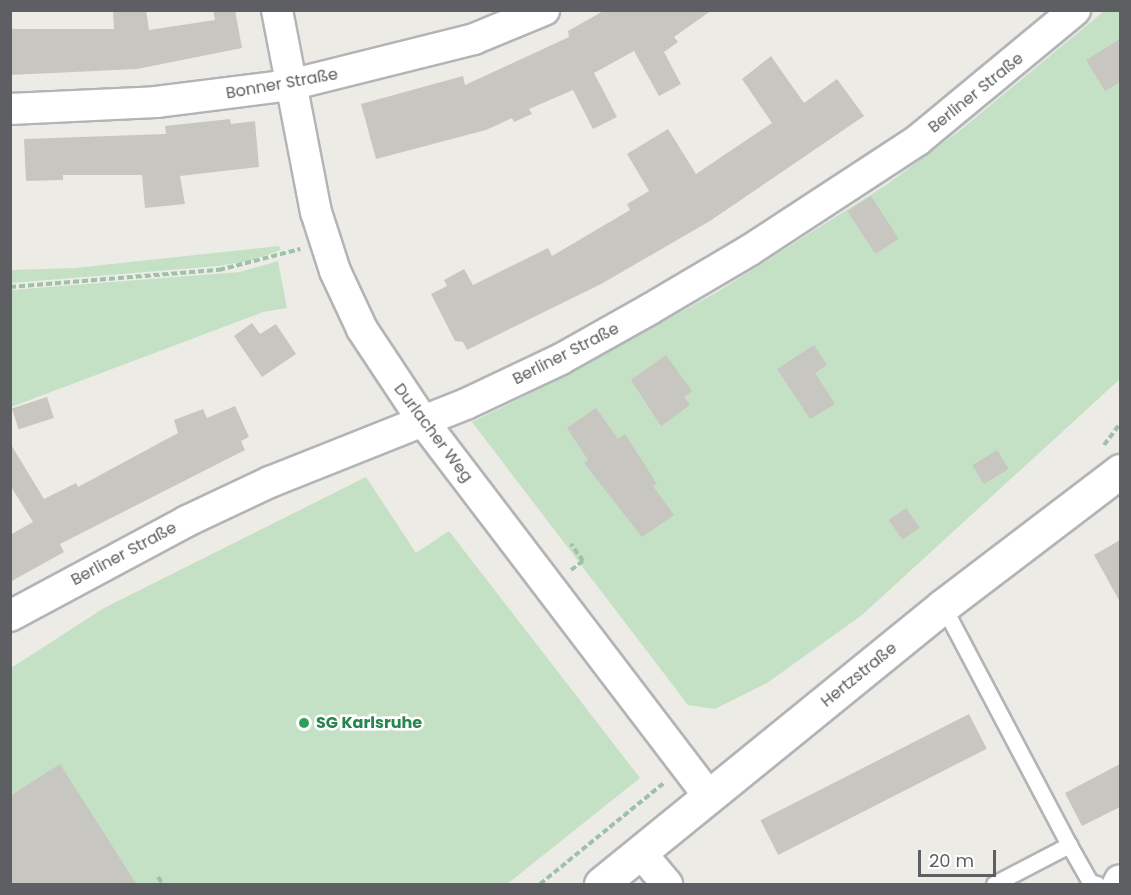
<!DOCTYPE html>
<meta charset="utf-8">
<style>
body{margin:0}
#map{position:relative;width:1131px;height:895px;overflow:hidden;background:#edebe5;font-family:Poppins,sans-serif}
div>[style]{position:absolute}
.green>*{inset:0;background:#c4e1c5}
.building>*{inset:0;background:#c8c6c1;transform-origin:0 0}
.path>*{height:4px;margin-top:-2px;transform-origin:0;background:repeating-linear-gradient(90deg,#9ec1a9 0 6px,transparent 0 9px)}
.roads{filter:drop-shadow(2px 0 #b2b4b8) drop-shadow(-2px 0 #b2b4b8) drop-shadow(0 2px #b2b4b8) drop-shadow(0 -2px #b2b4b8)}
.service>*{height:15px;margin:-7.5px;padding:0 7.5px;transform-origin:7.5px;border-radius:7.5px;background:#fff}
.minor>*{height:30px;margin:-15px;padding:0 15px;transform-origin:15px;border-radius:15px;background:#fff}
.secondary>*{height:33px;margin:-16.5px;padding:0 16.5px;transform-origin:16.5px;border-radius:16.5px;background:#fff}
.dots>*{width:16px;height:16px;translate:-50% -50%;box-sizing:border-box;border:3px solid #fff;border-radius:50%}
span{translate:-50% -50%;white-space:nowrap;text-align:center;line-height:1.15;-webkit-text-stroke:5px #fff;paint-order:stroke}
.street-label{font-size:16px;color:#5d5f63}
.leisure-label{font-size:16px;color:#27864d;font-weight:700}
.left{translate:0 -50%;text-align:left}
.frame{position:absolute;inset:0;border:12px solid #5d5f63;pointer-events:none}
.scale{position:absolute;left:918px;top:850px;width:78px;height:27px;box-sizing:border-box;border:3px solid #5d5f63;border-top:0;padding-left:8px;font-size:18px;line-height:21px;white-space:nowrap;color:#5d5f63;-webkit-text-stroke:4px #fff;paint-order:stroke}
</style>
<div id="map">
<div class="green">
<div style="clip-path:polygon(1104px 11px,1120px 11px,1120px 379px,862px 615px,767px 683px,715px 709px,688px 705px,472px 422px,553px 382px,717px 292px,886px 185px,963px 128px)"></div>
<div style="clip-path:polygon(279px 246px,281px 250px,249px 261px,218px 266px,11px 283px,11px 270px,75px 268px)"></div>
<div style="clip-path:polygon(278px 261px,287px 308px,263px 312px,11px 407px,11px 290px,240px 272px)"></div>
<div style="clip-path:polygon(366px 477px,416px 553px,449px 531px,640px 778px,507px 884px,11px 884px,11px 668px,104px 608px)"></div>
</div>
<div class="building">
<div style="clip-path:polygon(113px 10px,146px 10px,149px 30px,215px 20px,213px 10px,235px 10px,242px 48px,137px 69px,10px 75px,10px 29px,114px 29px)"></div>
<div style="clip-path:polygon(605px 10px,712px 10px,674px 37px,678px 42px,664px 52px,681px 84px,672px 89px,659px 96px,634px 51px,594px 73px,617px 117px,593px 129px,573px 90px,529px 109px,532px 114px,514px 122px,512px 118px,486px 130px,376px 159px,361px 104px,463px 76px,465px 85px,569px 37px,568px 31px)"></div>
<div style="clip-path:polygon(1120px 39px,1120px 82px,1105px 91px,1086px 60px)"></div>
<div style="clip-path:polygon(771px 56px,804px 103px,837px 79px,864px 116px,710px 221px,601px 284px,467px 350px,463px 342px,455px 341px,431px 294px,447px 286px,444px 280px,464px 269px,473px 285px,548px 248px,552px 256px,630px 210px,627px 204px,649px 191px,627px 154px,668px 129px,696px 174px,772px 123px,742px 79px)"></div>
<div style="clip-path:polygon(230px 119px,231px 124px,255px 121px,259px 167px,180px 176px,185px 204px,145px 208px,142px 175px,63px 175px,63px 180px,26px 181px,24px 139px,166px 134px,165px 126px)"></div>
<div style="left:871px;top:196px;width:51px;height:28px;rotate:57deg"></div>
<div style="clip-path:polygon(252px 323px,260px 334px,276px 324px,296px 354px,262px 377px,234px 336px)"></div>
<div style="clip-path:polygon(814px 345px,827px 365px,815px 373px,835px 404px,810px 419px,777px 369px)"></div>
<div style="clip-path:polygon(666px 355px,692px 391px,684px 397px,690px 405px,661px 426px,631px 380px)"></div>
<div style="left:47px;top:397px;width:22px;height:37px;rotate:72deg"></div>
<div style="clip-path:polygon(235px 406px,249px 437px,241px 441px,245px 450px,60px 544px,64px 552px,10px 582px,10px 535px,33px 522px,10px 485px,10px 443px,44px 499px,76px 483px,78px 487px,178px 433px,174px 420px,203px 409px,207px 418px)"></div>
<div style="clip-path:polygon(596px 408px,618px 439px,625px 434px,657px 484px,653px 486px,674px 515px,642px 537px,584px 463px,588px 460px,567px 428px)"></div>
<div style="left:997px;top:450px;width:22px;height:29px;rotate:58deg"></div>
<div style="left:906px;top:508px;width:24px;height:21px;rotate:55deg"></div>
<div style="clip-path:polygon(1120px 540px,1120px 602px,1094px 555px)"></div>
<div style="left:969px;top:714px;width:39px;height:234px;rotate:63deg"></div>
<div style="clip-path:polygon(60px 764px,137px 885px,10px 885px,10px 796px)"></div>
<div style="clip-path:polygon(1120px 764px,1120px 807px,1082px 826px,1065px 793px)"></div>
</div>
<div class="path">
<div style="left:10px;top:287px;width:210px;rotate:-4.7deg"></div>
<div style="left:219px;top:270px;width:84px;rotate:-14.5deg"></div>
<div style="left:1104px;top:445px;width:26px;rotate:-53deg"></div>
<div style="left:571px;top:570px;width:15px;rotate:-37deg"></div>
<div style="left:583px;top:561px;width:21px;rotate:-125deg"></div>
<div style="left:158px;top:877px;width:9px;rotate:54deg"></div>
<div style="left:540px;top:884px;width:160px;rotate:-39.2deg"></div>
</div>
<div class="roads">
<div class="service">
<div style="left:943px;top:606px;width:270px;rotate:62.2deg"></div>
<div style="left:1069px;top:845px;width:43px;rotate:60.4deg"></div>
<div style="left:1090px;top:882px;width:7px;rotate:16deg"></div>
<div style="left:994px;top:884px;width:85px;rotate:-27.5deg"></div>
</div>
<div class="minor">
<div style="left:277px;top:10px;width:206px;rotate:79.1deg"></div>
<div style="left:316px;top:212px;width:62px;rotate:72.1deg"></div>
<div style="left:335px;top:271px;width:64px;rotate:65deg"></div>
<div style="left:362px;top:329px;width:110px;rotate:56.5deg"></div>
<div style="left:423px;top:421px;width:472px;rotate:52.7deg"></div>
<div style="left:10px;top:109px;width:146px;rotate:-2.7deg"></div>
<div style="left:156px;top:102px;width:135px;rotate:-7.2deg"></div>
<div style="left:290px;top:85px;width:190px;rotate:-14deg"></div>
<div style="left:474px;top:39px;width:76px;rotate:-22.5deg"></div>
<div style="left:10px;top:616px;width:201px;rotate:-28.2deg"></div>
<div style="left:187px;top:521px;width:92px;rotate:-25.2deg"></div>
<div style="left:270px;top:482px;width:211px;rotate:-21.7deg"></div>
<div style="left:466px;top:404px;width:105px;rotate:-25.3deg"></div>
<div style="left:561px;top:359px;width:102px;rotate:-29.3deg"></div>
<div style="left:650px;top:309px;width:116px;rotate:-30.5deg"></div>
<div style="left:750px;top:250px;width:201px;rotate:-33.2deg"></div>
<div style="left:918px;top:140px;width:204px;rotate:-39.6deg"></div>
<div style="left:640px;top:852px;width:42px;rotate:49.8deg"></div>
<div style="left:1118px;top:884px;width:4px;rotate:-63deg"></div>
</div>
<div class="secondary">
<div style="left:601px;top:884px;width:441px;rotate:-39.1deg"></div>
<div style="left:943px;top:606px;width:223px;rotate:-37.3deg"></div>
</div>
</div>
<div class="dots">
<div style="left:304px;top:723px;background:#2e9e5b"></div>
</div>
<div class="street-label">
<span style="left:282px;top:84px;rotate:-10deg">Bonner Straße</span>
<span style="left:976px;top:93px;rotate:-39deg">Berliner Straße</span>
<span style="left:566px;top:354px;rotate:-27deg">Berliner Straße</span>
<span style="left:433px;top:433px;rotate:53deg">Durlacher Weg</span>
<span style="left:124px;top:554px;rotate:-28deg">Berliner Straße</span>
<span style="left:859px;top:675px;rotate:-39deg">Hertzstraße</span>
</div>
<div class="leisure-label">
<span class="left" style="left:316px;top:723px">SG Karlsruhe</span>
</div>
<div class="frame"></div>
<div class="scale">20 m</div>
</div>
